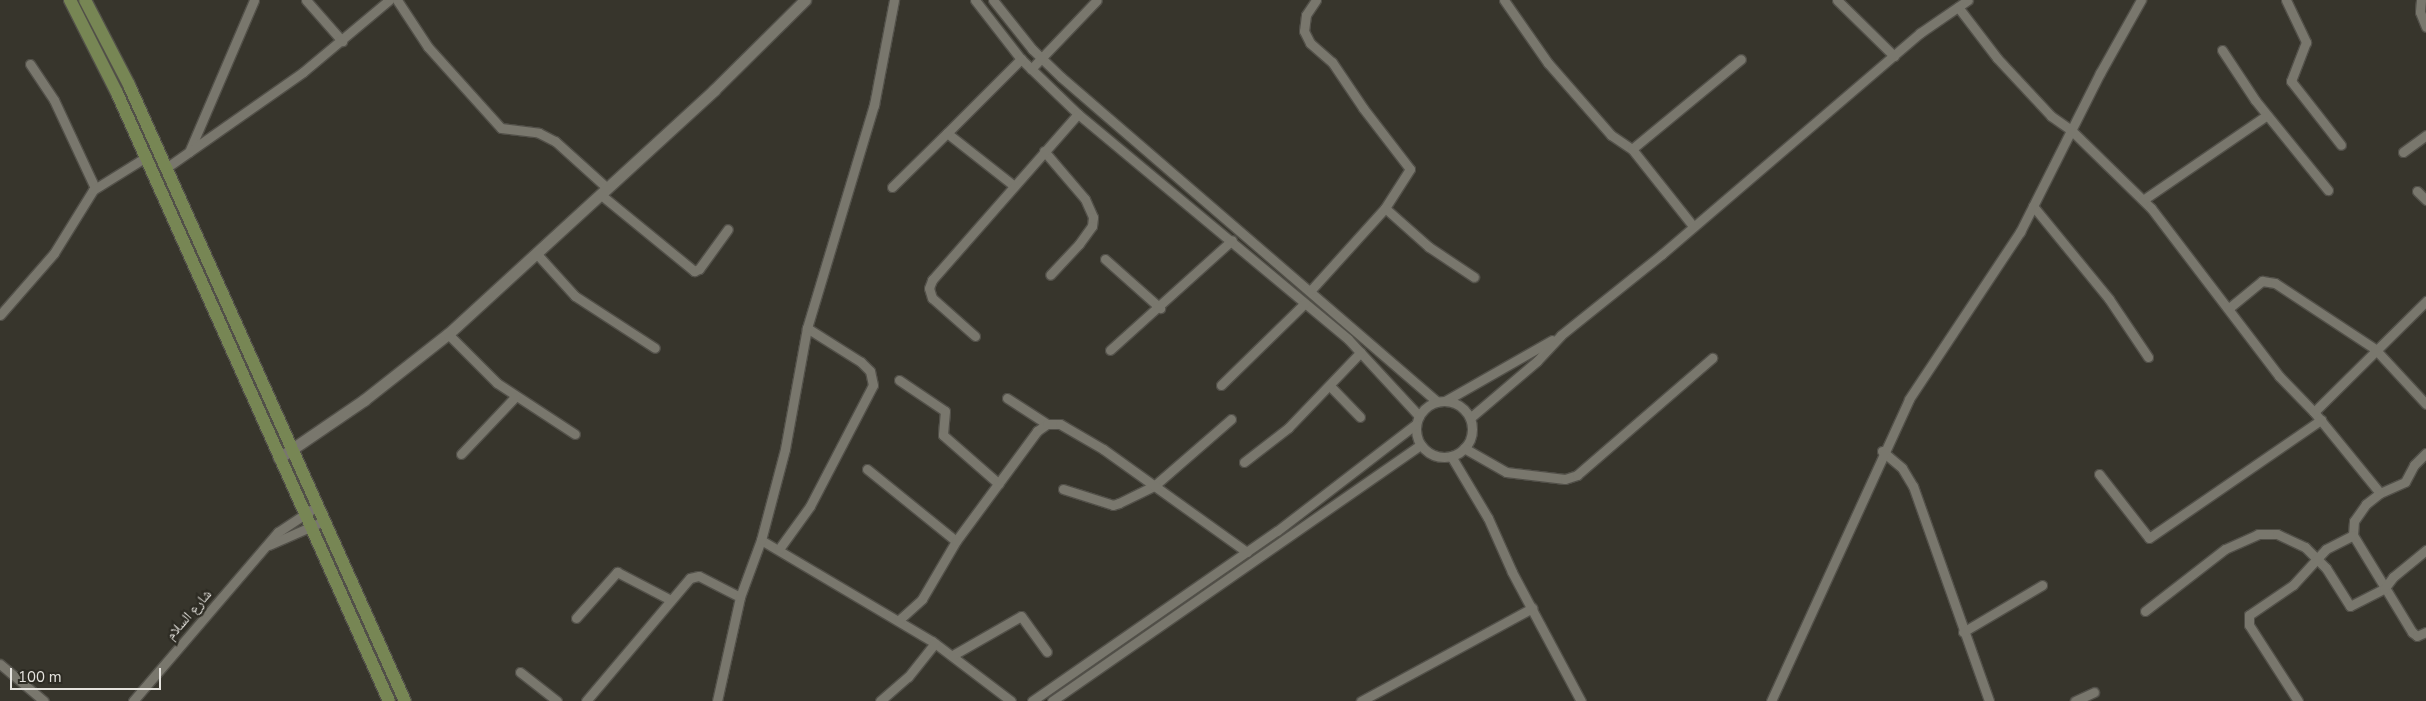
<!DOCTYPE html>
<meta charset="utf-8">
<style>
body{margin:0}
#map{position:relative;width:2426px;height:701px;overflow:hidden;background:#37352c;font-family:"Nunito Sans","Noto Naskh Arabic",sans-serif}
div>[style]{position:absolute}
.roads{filter:drop-shadow(1px 0 #525049) drop-shadow(-1px 0 #525049) drop-shadow(0 1px #525049) drop-shadow(0 -1px #525049)}
.minor>*{height:9px;margin:-4.5px;padding:0 4.5px;transform-origin:4.5px;border-radius:4.5px;background:#79776d}
.minor>.ring{margin:-4.5px;padding:0;box-sizing:content-box;background:none;border:9px solid #79776d;border-radius:50%}
.tertiary>*{height:11px;margin:-5.5px;padding:0 5.5px;transform-origin:5.5px;border-radius:5.5px;background:#79776d}
.secondary>*{height:12px;margin:-6px;padding:0 6px;transform-origin:6px;border-radius:6px;background:#778654}
span{translate:-50% -50%;white-space:nowrap;text-align:center;line-height:1.15;-webkit-text-stroke:5px #2d2b23;paint-order:stroke}
.street-label{font-size:14px;color:#e5e3de}
.scale{position:absolute;left:10px;top:668px;width:151px;height:22px;box-sizing:border-box;border:2px solid #e5e3de;border-top:0;padding-left:6px;font-size:15px;line-height:18px;white-space:nowrap;color:#e5e3de;-webkit-text-stroke:4px #2d2b23;paint-order:stroke}
</style>
<div id="map">
<div class="roads">
<div class="minor">
<div style="left:306px;top:0;width:55px;rotate:48.7deg"></div>
<div style="left:397px;top:0;width:56px;rotate:56.6deg"></div>
<div style="left:428px;top:47px;width:109px;rotate:48deg"></div>
<div style="left:501px;top:128px;width:38px;rotate:7deg"></div>
<div style="left:539px;top:133px;width:18px;rotate:27deg"></div>
<div style="left:555px;top:141px;width:70px;rotate:42.1deg"></div>
<div style="left:975px;top:0;width:75px;rotate:52.1deg"></div>
<div style="left:1021px;top:59px;width:79px;rotate:44deg"></div>
<div style="left:1078px;top:114px;width:351px;rotate:39.8deg"></div>
<div style="left:1348px;top:339px;width:105px;rotate:47.3deg"></div>
<div style="left:993px;top:0;width:63px;rotate:51.5deg"></div>
<div style="left:1032px;top:49px;width:40px;rotate:44deg"></div>
<div style="left:1061px;top:77px;width:497px;rotate:40.8deg"></div>
<div style="left:1316px;top:0;width:18px;rotate:124deg"></div>
<div style="left:1306px;top:15px;width:16px;rotate:97deg"></div>
<div style="left:1304px;top:31px;width:13px;rotate:63deg"></div>
<div style="left:1310px;top:43px;width:29px;rotate:41deg"></div>
<div style="left:1332px;top:62px;width:55px;rotate:56deg"></div>
<div style="left:1363px;top:108px;width:77px;rotate:52.4deg"></div>
<div style="left:1410px;top:169px;width:46px;rotate:122.7deg"></div>
<div style="left:1504px;top:0;width:77px;rotate:55.1deg"></div>
<div style="left:1548px;top:63px;width:96px;rotate:48.8deg"></div>
<div style="left:1611px;top:135px;width:25px;rotate:34deg"></div>
<div style="left:1837px;top:0;width:80px;rotate:44.5deg"></div>
<div style="left:2286px;top:0;width:47px;rotate:64.5deg"></div>
<div style="left:2306px;top:42px;width:42px;rotate:111deg"></div>
<div style="left:2291px;top:81px;width:81px;rotate:52deg"></div>
<div style="left:2421px;top:0;width:12px;rotate:95deg"></div>
<div style="left:2420px;top:12px;width:16px;rotate:68deg"></div>
<div style="left:1958px;top:7px;width:64px;rotate:52.6deg"></div>
<div style="left:1997px;top:58px;width:79px;rotate:47deg"></div>
<div style="left:2051px;top:116px;width:24px;rotate:35deg"></div>
<div style="left:2071px;top:130px;width:112px;rotate:44.3deg"></div>
<div style="left:2151px;top:208px;width:211px;rotate:52.7deg"></div>
<div style="left:2279px;top:376px;width:50px;rotate:45.8deg"></div>
<div style="left:2314px;top:412px;width:104px;rotate:50.8deg"></div>
<div style="left:2222px;top:50px;width:60px;rotate:56.6deg"></div>
<div style="left:2255px;top:100px;width:116px;rotate:51deg"></div>
<div style="left:30px;top:64px;width:43px;rotate:56.3deg"></div>
<div style="left:54px;top:100px;width:97px;rotate:65deg"></div>
<div style="left:1031px;top:69px;width:95px;rotate:-46.3deg"></div>
<div style="left:1044px;top:151px;width:63px;rotate:49.5deg"></div>
<div style="left:1085px;top:199px;width:20px;rotate:66deg"></div>
<div style="left:1093px;top:217px;width:9px;rotate:96deg"></div>
<div style="left:1092px;top:226px;width:22px;rotate:126deg"></div>
<div style="left:1079px;top:244px;width:42px;rotate:133.1deg"></div>
<div style="left:189px;top:152px;width:165px;rotate:-66.8deg"></div>
<div style="left:2403px;top:152px;width:29px;rotate:-36deg"></div>
<div style="left:166px;top:168px;width:167px;rotate:-35deg"></div>
<div style="left:303px;top:72px;width:112px;rotate:-39.9deg"></div>
<div style="left:1013px;top:185px;width:84px;rotate:-141.8deg"></div>
<div style="left:947px;top:133px;width:105px;rotate:-45deg"></div>
<div style="left:892px;top:187px;width:77px;rotate:-44.5deg"></div>
<div style="left:2417px;top:191px;width:13px;rotate:45deg"></div>
<div style="left:600px;top:194px;width:122px;rotate:39.3deg"></div>
<div style="left:694px;top:271px;width:5px;rotate:-22deg"></div>
<div style="left:699px;top:269px;width:49px;rotate:-54.1deg"></div>
<div style="left:2143px;top:200px;width:150px;rotate:-34.4deg"></div>
<div style="left:2033px;top:206px;width:120px;rotate:50.7deg"></div>
<div style="left:2109px;top:299px;width:70px;rotate:56.1deg"></div>
<div style="left:1693px;top:226px;width:98px;rotate:-128.4deg"></div>
<div style="left:1632px;top:149px;width:141px;rotate:-39.5deg"></div>
<div style="left:536px;top:253px;width:58px;rotate:47.8deg"></div>
<div style="left:575px;top:296px;width:95px;rotate:33deg"></div>
<div style="left:1105px;top:259px;width:74px;rotate:41.7deg"></div>
<div style="left:1311px;top:290px;width:110px;rotate:-47.9deg"></div>
<div style="left:1385px;top:208px;width:59px;rotate:41.6deg"></div>
<div style="left:1429px;top:247px;width:54px;rotate:33.7deg"></div>
<div style="left:2229px;top:308px;width:43px;rotate:-39.3deg"></div>
<div style="left:2262px;top:281px;width:13px;rotate:9deg"></div>
<div style="left:2275px;top:283px;width:120px;rotate:33.4deg"></div>
<div style="left:2375px;top:349px;width:75px;rotate:47.2deg"></div>
<div style="left:0;top:315px;width:82px;rotate:-48.9deg"></div>
<div style="left:54px;top:253px;width:74px;rotate:-58.2deg"></div>
<div style="left:93px;top:190px;width:62px;rotate:-31.9deg"></div>
<div style="left:448px;top:334px;width:69px;rotate:45deg"></div>
<div style="left:497px;top:383px;width:93px;rotate:33.2deg"></div>
<div style="left:975px;top:336px;width:57px;rotate:-138.5deg"></div>
<div style="left:932px;top:298px;width:10px;rotate:-107deg"></div>
<div style="left:929px;top:288px;width:9px;rotate:-69deg"></div>
<div style="left:932px;top:280px;width:221px;rotate:-48.7deg"></div>
<div style="left:1110px;top:350px;width:164px;rotate:-42deg"></div>
<div style="left:899px;top:380px;width:55px;rotate:34deg"></div>
<div style="left:945px;top:411px;width:24px;rotate:95deg"></div>
<div style="left:943px;top:435px;width:74px;rotate:41.2deg"></div>
<div style="left:1221px;top:385px;width:117px;rotate:-44.3deg"></div>
<div style="left:1330px;top:386px;width:43px;rotate:45.9deg"></div>
<div style="left:1007px;top:398px;width:48px;rotate:33deg"></div>
<div style="left:1445px;top:401px;width:123px;rotate:-29.7deg"></div>
<div class="ring" style="left:1416px;top:401px;width:47px;height:47px"></div>
<div style="left:2314px;top:412px;width:158px;rotate:-44.7deg"></div>
<div style="left:1470px;top:418px;width:88px;rotate:-40.4deg"></div>
<div style="left:1537px;top:361px;width:35px;rotate:-47deg"></div>
<div style="left:1561px;top:335px;width:129px;rotate:-38.7deg"></div>
<div style="left:1662px;top:254px;width:340px;rotate:-40.6deg"></div>
<div style="left:1920px;top:33px;width:58px;rotate:-34.5deg"></div>
<div style="left:1464px;top:448px;width:48px;rotate:29.7deg"></div>
<div style="left:1506px;top:472px;width:59px;rotate:6.8deg"></div>
<div style="left:1565px;top:479px;width:13px;rotate:-18deg"></div>
<div style="left:1577px;top:475px;width:179px;rotate:-40.9deg"></div>
<div style="left:1882px;top:451px;width:26px;rotate:40deg"></div>
<div style="left:1902px;top:468px;width:21px;rotate:59deg"></div>
<div style="left:1913px;top:486px;width:228px;rotate:70.5deg"></div>
<div style="left:2426px;top:453px;width:17px;rotate:135deg"></div>
<div style="left:2414px;top:465px;width:19px;rotate:118deg"></div>
<div style="left:2405px;top:482px;width:27px;rotate:156deg"></div>
<div style="left:2380px;top:493px;width:18px;rotate:142deg"></div>
<div style="left:2366px;top:504px;width:21px;rotate:125deg"></div>
<div style="left:2354px;top:521px;width:14px;rotate:94deg"></div>
<div style="left:2353px;top:535px;width:114px;rotate:58.7deg"></div>
<div style="left:2412px;top:632px;width:6px;rotate:39deg"></div>
<div style="left:2417px;top:636px;width:10px;rotate:-24deg"></div>
<div style="left:461px;top:454px;width:79px;rotate:-46.5deg"></div>
<div style="left:1451px;top:456px;width:72px;rotate:59.2deg"></div>
<div style="left:1488px;top:518px;width:59px;rotate:66deg"></div>
<div style="left:1512px;top:572px;width:146px;rotate:61.9deg"></div>
<div style="left:1244px;top:462px;width:56px;rotate:-37.7deg"></div>
<div style="left:1288px;top:428px;width:105px;rotate:-46.2deg"></div>
<div style="left:867px;top:469px;width:114px;rotate:39deg"></div>
<div style="left:2099px;top:474px;width:81px;rotate:52deg"></div>
<div style="left:2149px;top:538px;width:209px;rotate:-34.5deg"></div>
<div style="left:1063px;top:489px;width:52px;rotate:17.7deg"></div>
<div style="left:1113px;top:505px;width:6px;rotate:-18deg"></div>
<div style="left:1119px;top:503px;width:39px;rotate:-26deg"></div>
<div style="left:1154px;top:486px;width:102px;rotate:-41deg"></div>
<div style="left:761px;top:540px;width:199px;rotate:30.6deg"></div>
<div style="left:932px;top:641px;width:99px;rotate:37.2deg"></div>
<div style="left:269px;top:545px;width:60px;rotate:-23.6deg"></div>
<div style="left:779px;top:549px;width:53px;rotate:-54.2deg"></div>
<div style="left:810px;top:506px;width:136px;rotate:-62.5deg"></div>
<div style="left:873px;top:385px;width:14px;rotate:-102deg"></div>
<div style="left:870px;top:371px;width:13px;rotate:-135deg"></div>
<div style="left:861px;top:362px;width:64px;rotate:-147.8deg"></div>
<div style="left:2145px;top:611px;width:101px;rotate:-37.8deg"></div>
<div style="left:2225px;top:549px;width:36px;rotate:-24deg"></div>
<div style="left:2258px;top:534px;width:19px"></div>
<div style="left:2277px;top:534px;width:31px;rotate:25deg"></div>
<div style="left:2305px;top:547px;width:30px;rotate:45deg"></div>
<div style="left:2326px;top:568px;width:45px;rotate:57.7deg"></div>
<div style="left:2350px;top:606px;width:38px;rotate:-27deg"></div>
<div style="left:2384px;top:589px;width:15px;rotate:-53deg"></div>
<div style="left:2393px;top:577px;width:43px;rotate:-39.3deg"></div>
<div style="left:576px;top:618px;width:62px;rotate:-48.3deg"></div>
<div style="left:617px;top:572px;width:59px;rotate:27.4deg"></div>
<div style="left:899px;top:620px;width:31px;rotate:-42deg"></div>
<div style="left:922px;top:599px;width:67px;rotate:-59.6deg"></div>
<div style="left:956px;top:541px;width:137px;rotate:-53.6deg"></div>
<div style="left:1037px;top:431px;width:12px;rotate:-35deg"></div>
<div style="left:1047px;top:424px;width:13px"></div>
<div style="left:1060px;top:424px;width:50px;rotate:30.2deg"></div>
<div style="left:1103px;top:449px;width:177px;rotate:35.6deg"></div>
<div style="left:1963px;top:632px;width:92px;rotate:-30.7deg"></div>
<div style="left:953px;top:655px;width:78px;rotate:-29.8deg"></div>
<div style="left:1021px;top:616px;width:44px;rotate:54.2deg"></div>
<div style="left:0;top:664px;width:57px;rotate:40.1deg"></div>
<div style="left:520px;top:672px;width:47px;rotate:38.1deg"></div>
<div style="left:133px;top:701px;width:223px;rotate:-49.4deg"></div>
<div style="left:278px;top:532px;width:47px;rotate:-33.7deg"></div>
<div style="left:586px;top:701px;width:161px;rotate:-49.8deg"></div>
<div style="left:690px;top:578px;width:9px;rotate:-13deg"></div>
<div style="left:699px;top:576px;width:46px;rotate:27.1deg"></div>
<div style="left:717px;top:701px;width:107px;rotate:-77.5deg"></div>
<div style="left:740px;top:597px;width:61px;rotate:-69.8deg"></div>
<div style="left:761px;top:540px;width:94px;rotate:-75.2deg"></div>
<div style="left:785px;top:449px;width:123px;rotate:-79.7deg"></div>
<div style="left:807px;top:328px;width:233px;rotate:-73.3deg"></div>
<div style="left:874px;top:105px;width:107px;rotate:-79.2deg"></div>
<div style="left:880px;top:701px;width:37px;rotate:-41deg"></div>
<div style="left:908px;top:677px;width:43px;rotate:-51.5deg"></div>
<div style="left:1032px;top:701px;width:298px;rotate:-34.8deg"></div>
<div style="left:1277px;top:531px;width:175px;rotate:-37.6deg"></div>
<div style="left:1052px;top:701px;width:449px;rotate:-34.8deg"></div>
<div style="left:1361px;top:701px;width:195px;rotate:-28.5deg"></div>
<div style="left:1771px;top:701px;width:332px;rotate:-65.4deg"></div>
<div style="left:1909px;top:399px;width:201px;rotate:-56.4deg"></div>
<div style="left:2020px;top:232px;width:178px;rotate:-63.3deg"></div>
<div style="left:2100px;top:73px;width:84px;rotate:-60.7deg"></div>
<div style="left:2075px;top:701px;width:21px;rotate:-25deg"></div>
<div style="left:2298px;top:701px;width:90px;rotate:-122.8deg"></div>
<div style="left:2249px;top:625px;width:10px;rotate:-90deg"></div>
<div style="left:2249px;top:615px;width:53px;rotate:-34.3deg"></div>
<div style="left:2293px;top:585px;width:49px;rotate:-47.5deg"></div>
<div style="left:2326px;top:549px;width:30px;rotate:-27deg"></div>
</div>
<div class="tertiary">
<div style="left:279px;top:458px;width:103px;rotate:-34.3deg"></div>
<div style="left:364px;top:400px;width:107px;rotate:-38.2deg"></div>
<div style="left:448px;top:334px;width:361px;rotate:-42.5deg"></div>
<div style="left:714px;top:90px;width:128px;rotate:-44.7deg"></div>
</div>
<div class="secondary">
<div style="left:70px;top:0;width:104px;rotate:63.2deg"></div>
<div style="left:117px;top:93px;width:666px;rotate:65.9deg"></div>
<div style="left:85px;top:0;width:96px;rotate:62.6deg"></div>
<div style="left:129px;top:85px;width:675px;rotate:65.87deg"></div>
</div>
</div>
<div class="street-label">
<span style="left:189px;top:615px;rotate:-49deg">شارع السلام</span>
</div>
<div class="scale">100 m</div>
</div>
